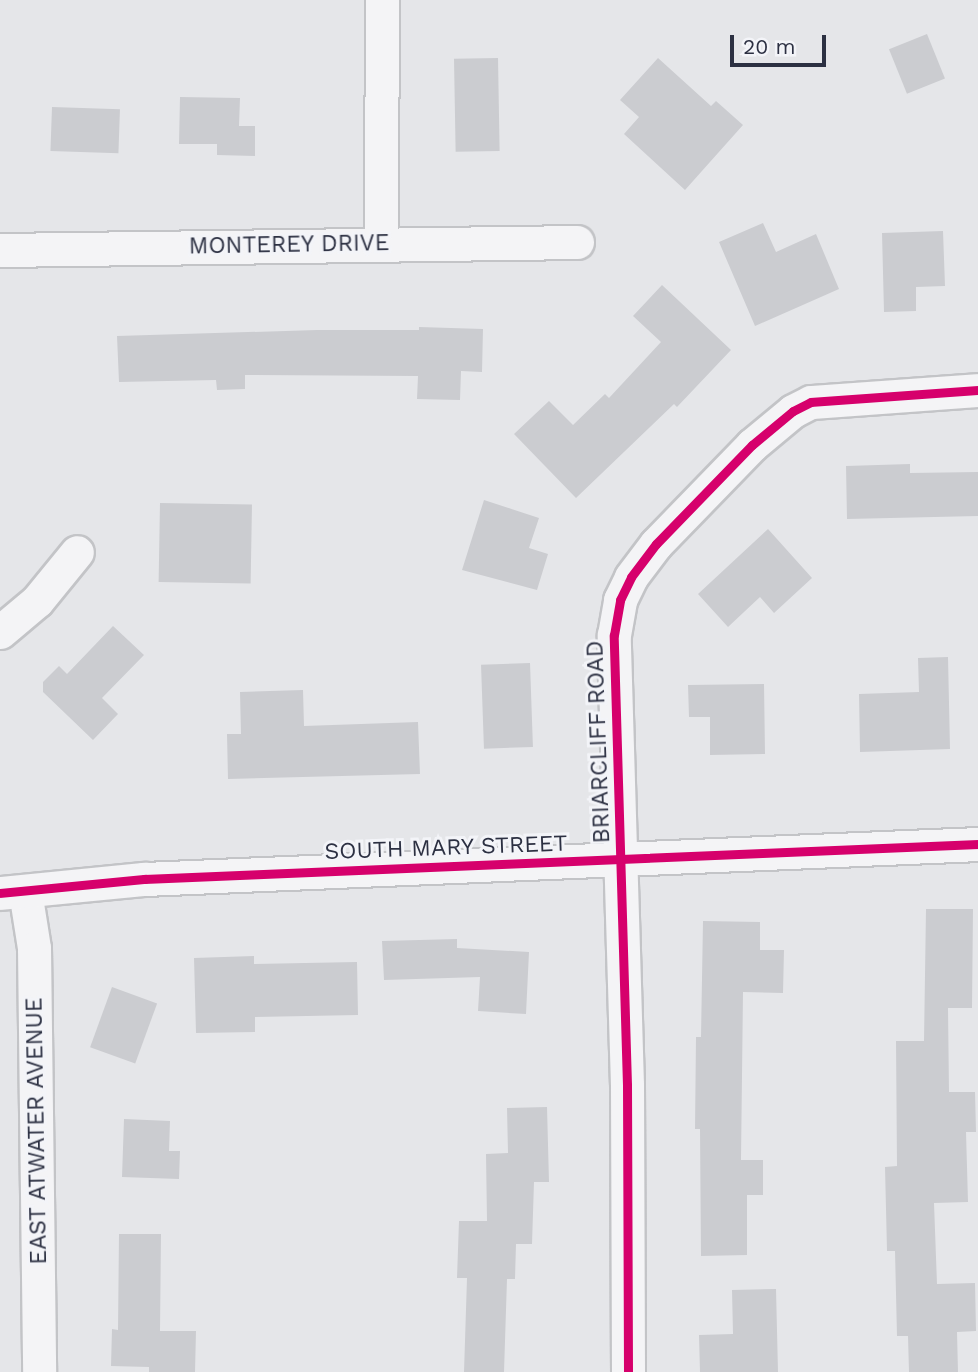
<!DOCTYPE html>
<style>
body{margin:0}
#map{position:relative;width:978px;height:1372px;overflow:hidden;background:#e5e6e9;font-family:"Work Sans",sans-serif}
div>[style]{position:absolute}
.building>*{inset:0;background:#cbccd0;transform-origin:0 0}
.roads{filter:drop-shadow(2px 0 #c3c4c7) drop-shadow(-2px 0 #c3c4c7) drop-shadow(0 2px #c3c4c7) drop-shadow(0 -2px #c3c4c7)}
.minor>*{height:33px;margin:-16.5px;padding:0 16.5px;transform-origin:16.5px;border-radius:16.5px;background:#f4f4f6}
.cycleway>*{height:9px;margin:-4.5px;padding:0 4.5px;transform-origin:4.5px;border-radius:4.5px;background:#d6006c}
span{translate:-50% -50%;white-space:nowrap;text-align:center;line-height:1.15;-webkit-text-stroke:6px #f3f4f8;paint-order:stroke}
.street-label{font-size:23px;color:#2c3042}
.scale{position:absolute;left:730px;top:35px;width:96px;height:32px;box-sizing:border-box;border:4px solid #2c3042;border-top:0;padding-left:9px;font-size:21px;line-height:24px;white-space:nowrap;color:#2c3042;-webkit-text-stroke:5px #f3f4f8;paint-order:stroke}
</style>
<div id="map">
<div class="building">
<div style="left:927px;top:34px;width:48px;height:41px;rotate:68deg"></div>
<div style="left:498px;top:58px;width:93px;height:44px;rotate:89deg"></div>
<div style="clip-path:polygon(658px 58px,711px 106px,716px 101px,743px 125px,685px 190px,624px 134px,639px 117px,620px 100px)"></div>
<div style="clip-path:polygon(180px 97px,240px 98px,239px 126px,255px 126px,255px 156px,217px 155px,217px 144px,179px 144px)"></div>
<div style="left:52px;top:107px;width:68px;height:44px;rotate:2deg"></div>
<div style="clip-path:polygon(763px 223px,776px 252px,816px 234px,839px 289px,755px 326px,719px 242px)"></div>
<div style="clip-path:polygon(943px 231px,945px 286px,916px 287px,916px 311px,884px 312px,882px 233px)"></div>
<div style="clip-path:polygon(662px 285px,731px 350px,677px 407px,674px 404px,576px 498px,514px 434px,549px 401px,573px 425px,605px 394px,609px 398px,661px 342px,633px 316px)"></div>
<div style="clip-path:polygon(419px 327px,483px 329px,482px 372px,461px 371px,460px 400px,417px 399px,418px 376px,245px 375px,245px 389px,217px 390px,216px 380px,119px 382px,117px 336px,317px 330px,419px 330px)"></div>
<div style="clip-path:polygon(910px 464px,910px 473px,978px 472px,978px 516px,847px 519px,846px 466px)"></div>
<div style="clip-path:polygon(484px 500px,539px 518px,529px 548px,548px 554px,537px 590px,462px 570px)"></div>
<div style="left:160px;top:503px;width:92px;height:79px;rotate:1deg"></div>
<div style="clip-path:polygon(768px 529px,812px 578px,774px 613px,760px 597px,728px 627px,698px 594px)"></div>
<div style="clip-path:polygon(113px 626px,144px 655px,102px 698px,118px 714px,93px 740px,43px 692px,43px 682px,59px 666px,67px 674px)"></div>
<div style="clip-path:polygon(948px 657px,950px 749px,860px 752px,859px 694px,919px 692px,918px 658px)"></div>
<div style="left:530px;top:663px;width:84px;height:49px;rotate:88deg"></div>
<div style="clip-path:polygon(764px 684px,765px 754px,710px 755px,710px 717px,689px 717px,688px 685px)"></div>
<div style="clip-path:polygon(303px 690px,304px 726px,418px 722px,420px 774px,228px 779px,227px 734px,241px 734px,240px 692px)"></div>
<div style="clip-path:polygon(926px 909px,973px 909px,972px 1008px,948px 1008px,949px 1092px,975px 1092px,976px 1132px,966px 1132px,968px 1202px,934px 1203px,937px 1284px,975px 1283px,976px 1331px,957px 1332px,958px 1372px,909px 1372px,908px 1336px,897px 1336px,895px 1251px,887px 1251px,885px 1167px,897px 1166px,896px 1041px,924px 1041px)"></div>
<div style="clip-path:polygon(703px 921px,760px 922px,760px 950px,784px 950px,783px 993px,743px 992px,741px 1160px,763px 1160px,763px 1195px,747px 1195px,747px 1255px,701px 1256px,700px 1129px,695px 1129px,696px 1037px,701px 1037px)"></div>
<div style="clip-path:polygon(457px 939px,457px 948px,529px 952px,526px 1014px,478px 1011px,480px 977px,384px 980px,382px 941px)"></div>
<div style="clip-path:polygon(254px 956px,254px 964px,357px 962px,358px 1015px,255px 1017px,255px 1032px,196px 1033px,194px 958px)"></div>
<div style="left:112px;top:987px;width:48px;height:64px;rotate:20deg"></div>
<div style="clip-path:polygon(547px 1107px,549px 1182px,534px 1182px,532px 1244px,516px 1244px,515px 1279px,507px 1279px,504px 1372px,464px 1372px,467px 1278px,457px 1278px,459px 1221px,487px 1221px,486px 1154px,508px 1153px,507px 1108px)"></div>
<div style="clip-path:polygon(124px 1119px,170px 1121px,169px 1151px,180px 1151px,179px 1179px,122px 1177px)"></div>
<div style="clip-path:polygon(119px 1234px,161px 1234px,160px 1331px,196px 1331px,195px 1372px,149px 1372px,149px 1367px,111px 1366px,112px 1329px,118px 1330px)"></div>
<div style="clip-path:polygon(776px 1289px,778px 1372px,700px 1372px,699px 1335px,733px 1334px,732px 1290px)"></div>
</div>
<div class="roads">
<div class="minor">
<div style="left:381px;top:244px;width:244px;rotate:-89.8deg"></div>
<div style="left:0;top:250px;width:577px;rotate:-0.79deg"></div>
<div style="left:0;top:632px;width:48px;rotate:-40deg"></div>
<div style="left:37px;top:601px;width:63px;rotate:-50.8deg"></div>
<div style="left:25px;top:891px;width:58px;rotate:81deg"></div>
<div style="left:34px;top:948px;width:424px;rotate:89.3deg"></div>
<div style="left:0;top:893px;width:145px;rotate:-5.6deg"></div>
<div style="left:144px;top:879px;width:835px;rotate:-2.4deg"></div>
<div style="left:628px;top:1372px;width:287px;rotate:-90.2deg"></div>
<div style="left:627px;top:1085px;width:450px;rotate:-91.7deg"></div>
<div style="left:614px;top:635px;width:36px;rotate:-80deg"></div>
<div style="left:620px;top:600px;width:25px;rotate:-64deg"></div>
<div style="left:631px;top:577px;width:41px;rotate:-52.9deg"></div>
<div style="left:656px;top:544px;width:138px;rotate:-45.9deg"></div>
<div style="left:752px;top:445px;width:53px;rotate:-39.7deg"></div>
<div style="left:793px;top:411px;width:20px;rotate:-27deg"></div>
<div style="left:811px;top:402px;width:167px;rotate:-4.1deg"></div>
</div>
</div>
<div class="cycleway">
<div style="left:0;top:893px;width:145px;rotate:-5.6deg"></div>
<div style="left:144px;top:879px;width:835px;rotate:-2.4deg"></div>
<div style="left:628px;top:1372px;width:287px;rotate:-90.2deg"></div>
<div style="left:627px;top:1085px;width:450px;rotate:-91.7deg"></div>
<div style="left:614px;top:635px;width:36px;rotate:-80deg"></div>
<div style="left:620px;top:600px;width:25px;rotate:-64deg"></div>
<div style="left:631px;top:577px;width:41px;rotate:-52.9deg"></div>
<div style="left:656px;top:544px;width:138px;rotate:-45.9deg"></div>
<div style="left:752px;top:445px;width:53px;rotate:-39.7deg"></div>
<div style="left:793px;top:411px;width:20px;rotate:-27deg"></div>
<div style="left:811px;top:402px;width:167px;rotate:-4.1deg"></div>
</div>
<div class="street-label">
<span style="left:289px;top:245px;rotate:-1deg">MONTEREY DRIVE</span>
<span style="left:599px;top:742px;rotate:-92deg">BRIARCLIFF ROAD</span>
<span style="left:446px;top:848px;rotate:-2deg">SOUTH MARY STREET</span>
<span style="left:37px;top:1131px;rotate:-91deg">EAST ATWATER AVENUE</span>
</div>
<div class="scale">20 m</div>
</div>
